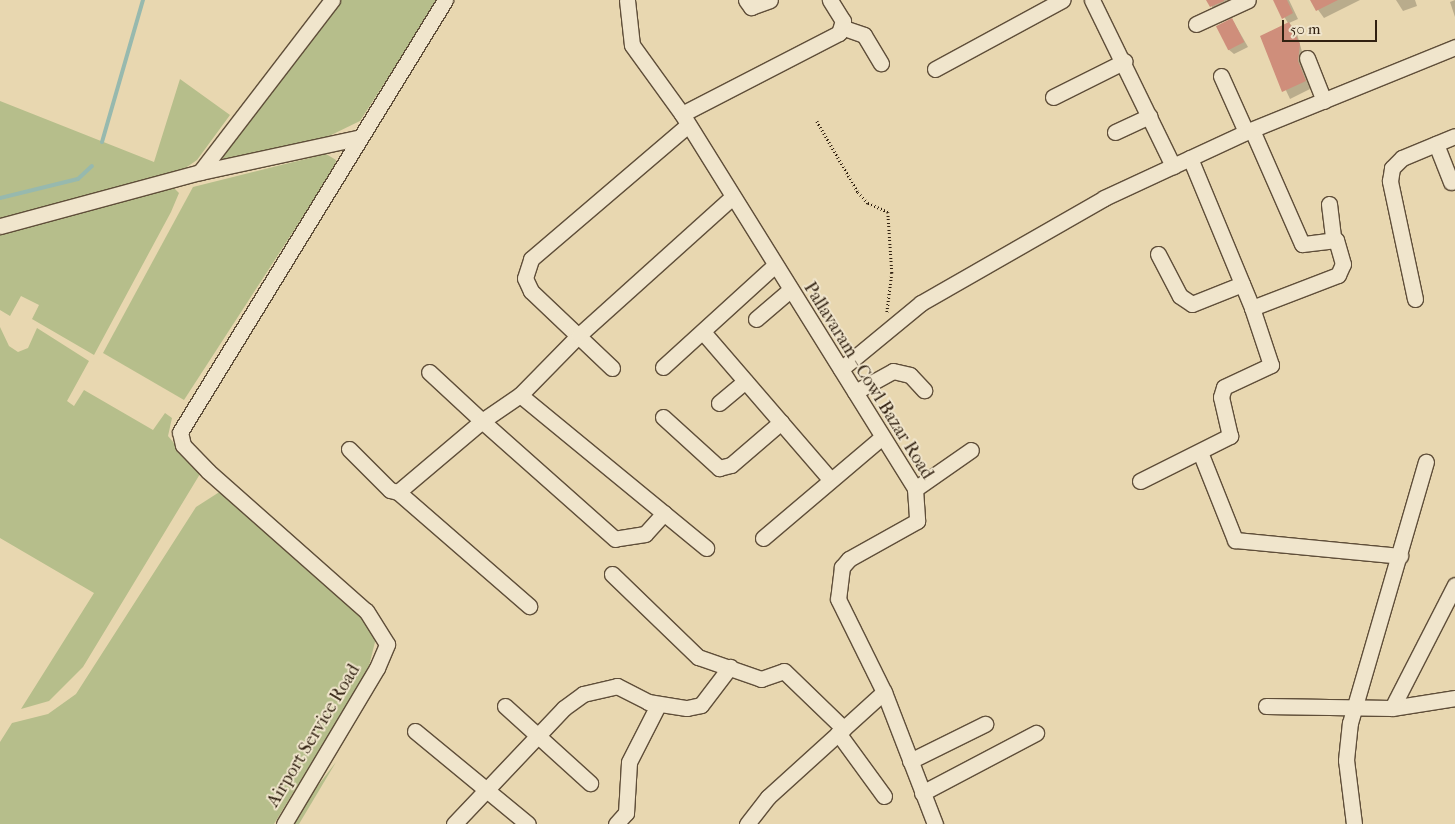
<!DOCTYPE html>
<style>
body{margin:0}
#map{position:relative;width:1455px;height:824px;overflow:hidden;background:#e8d7b0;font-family:"IM FELL French Canon",serif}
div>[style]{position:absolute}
.green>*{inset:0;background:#b6be8b}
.shadow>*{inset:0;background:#0003}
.stream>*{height:4px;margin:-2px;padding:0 2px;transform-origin:2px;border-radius:2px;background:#97b9ae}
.building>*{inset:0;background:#cf8e7b;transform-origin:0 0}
.path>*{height:2.5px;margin-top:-1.25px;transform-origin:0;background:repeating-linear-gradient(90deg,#312111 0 1px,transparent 0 3.5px)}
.roads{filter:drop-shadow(1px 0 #5f4e39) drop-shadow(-1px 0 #5f4e39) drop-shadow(0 1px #5f4e39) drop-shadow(0 -1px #5f4e39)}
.minor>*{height:15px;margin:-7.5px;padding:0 7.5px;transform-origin:7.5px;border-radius:7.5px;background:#f0e5cc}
span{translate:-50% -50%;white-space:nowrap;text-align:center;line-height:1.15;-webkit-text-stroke:4px #f0e5cc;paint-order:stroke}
.street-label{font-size:18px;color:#312111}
.scale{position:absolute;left:1282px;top:20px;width:95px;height:22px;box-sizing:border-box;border:2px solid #312111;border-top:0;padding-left:6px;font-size:15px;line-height:18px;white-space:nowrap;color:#312111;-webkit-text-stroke:4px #f0e5cc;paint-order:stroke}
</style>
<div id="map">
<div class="green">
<div style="clip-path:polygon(337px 0,438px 0,360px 121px,327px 137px,217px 163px,215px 156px)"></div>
<div style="clip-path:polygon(180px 79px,230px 115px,197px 160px,184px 169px,0 219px,0 101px,154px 162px)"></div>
<div style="clip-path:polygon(326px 154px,336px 160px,335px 167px,184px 400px,103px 353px,193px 187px)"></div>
<div style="clip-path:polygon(173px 187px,179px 193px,171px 212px,94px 355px,32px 319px,39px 305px,21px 296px,10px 316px,0 310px,0 232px)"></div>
<div style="clip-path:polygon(0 327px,9px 346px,18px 352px,28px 348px,37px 328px,89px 361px,67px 401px,74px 406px,84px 390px,153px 430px,165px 413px,172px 418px,168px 436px,200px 474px,83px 667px,49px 701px,21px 709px,94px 593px,0 538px)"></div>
<div style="clip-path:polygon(221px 491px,366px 608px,377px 634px,368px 670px,274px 824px,0 824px,0 742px,12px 723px,48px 714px,76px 694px,196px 507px)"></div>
<div style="clip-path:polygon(336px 762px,299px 824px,293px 824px,313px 792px)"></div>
</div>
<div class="shadow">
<div style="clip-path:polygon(1207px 0,1234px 0,1217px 13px)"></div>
<div style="clip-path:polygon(1274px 0,1289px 0,1298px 19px,1289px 23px,1296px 30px,1312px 88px,1290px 99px,1261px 37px,1288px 23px)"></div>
<div style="clip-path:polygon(1311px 0,1360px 0,1324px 18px)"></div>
<div style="clip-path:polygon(1396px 0,1415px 0,1417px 6px,1403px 11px)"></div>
<div style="clip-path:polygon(1455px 0,1455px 17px,1450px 2px)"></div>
<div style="clip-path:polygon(1232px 19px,1248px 47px,1234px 54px,1228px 49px)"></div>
</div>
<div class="stream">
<div style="left:102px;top:142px;width:148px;rotate:-73.9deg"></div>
<div style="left:0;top:198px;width:80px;rotate:-13.7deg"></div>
<div style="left:78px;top:179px;width:19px;rotate:-43deg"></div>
</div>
<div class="building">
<div style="clip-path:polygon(1206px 0,1224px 0,1224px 1px,1210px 7px)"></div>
<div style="clip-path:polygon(1273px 0,1287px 0,1293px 13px,1282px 19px)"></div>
<div style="clip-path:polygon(1310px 0,1338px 0,1316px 11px)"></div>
<div style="left:1232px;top:18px;width:27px;height:18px;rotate:63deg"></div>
<div style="clip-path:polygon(1289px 22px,1300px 44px,1298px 61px,1306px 81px,1282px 92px,1260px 36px)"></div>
</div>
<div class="path">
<div style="left:817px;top:121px;width:82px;rotate:60deg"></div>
<div style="left:858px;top:192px;width:15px;rotate:48deg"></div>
<div style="left:868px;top:203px;width:22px;rotate:24deg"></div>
<div style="left:888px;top:212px;width:61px;rotate:86.2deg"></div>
<div style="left:892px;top:273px;width:40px;rotate:97.1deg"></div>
</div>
<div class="roads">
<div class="minor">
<div style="left:627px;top:0;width:45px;rotate:83.7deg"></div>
<div style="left:632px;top:45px;width:85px;rotate:54.1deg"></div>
<div style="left:682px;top:114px;width:441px;rotate:58.1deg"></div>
<div style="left:915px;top:489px;width:32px;rotate:86deg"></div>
<div style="left:917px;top:521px;width:78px;rotate:150.8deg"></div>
<div style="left:849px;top:559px;width:11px;rotate:131deg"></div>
<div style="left:842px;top:567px;width:32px;rotate:97deg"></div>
<div style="left:838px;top:599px;width:104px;rotate:63.7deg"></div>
<div style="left:884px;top:692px;width:142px;rotate:68.9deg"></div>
<div style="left:746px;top:0;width:9px;rotate:54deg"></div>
<div style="left:751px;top:7px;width:20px;rotate:-20deg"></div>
<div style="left:1092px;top:0;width:185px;rotate:64deg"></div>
<div style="left:1196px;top:24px;width:57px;rotate:-24.8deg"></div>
<div style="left:844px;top:28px;width:21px;rotate:19deg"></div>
<div style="left:864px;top:35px;width:33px;rotate:59deg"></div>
<div style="left:1307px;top:58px;width:46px;rotate:68.4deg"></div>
<div style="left:935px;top:69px;width:145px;rotate:-28.5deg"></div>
<div style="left:1221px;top:76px;width:61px;rotate:65.9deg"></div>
<div style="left:1053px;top:97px;width:80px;rotate:-26.6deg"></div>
<div style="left:682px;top:114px;width:177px;rotate:-27.3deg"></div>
<div style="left:839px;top:33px;width:13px;rotate:-72deg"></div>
<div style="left:843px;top:21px;width:25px;rotate:-122deg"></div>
<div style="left:1115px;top:132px;width:38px;rotate:-25deg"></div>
<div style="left:1436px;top:144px;width:41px;rotate:68.5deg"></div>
<div style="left:1190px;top:158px;width:162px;rotate:67.5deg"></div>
<div style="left:1252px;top:308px;width:92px;rotate:-21deg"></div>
<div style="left:1338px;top:275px;width:12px;rotate:-66deg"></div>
<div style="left:1343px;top:264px;width:25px;rotate:-106deg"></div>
<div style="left:1336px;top:240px;width:34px;rotate:173deg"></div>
<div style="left:1302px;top:244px;width:124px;rotate:-113.7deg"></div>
<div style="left:200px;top:172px;width:161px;rotate:-12.2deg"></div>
<div style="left:1329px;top:204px;width:34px;rotate:83deg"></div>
<div style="left:0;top:226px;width:207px;rotate:-15.1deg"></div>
<div style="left:200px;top:172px;width:217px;rotate:-52.5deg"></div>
<div style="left:1158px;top:254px;width:47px;rotate:62.4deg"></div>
<div style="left:1180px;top:296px;width:14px;rotate:34deg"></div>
<div style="left:1192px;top:304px;width:54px;rotate:-21.8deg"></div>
<div style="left:1415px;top:299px;width:121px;rotate:-102deg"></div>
<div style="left:1390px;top:181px;width:13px;rotate:-81deg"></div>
<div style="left:1392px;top:168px;width:14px;rotate:-45deg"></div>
<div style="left:1402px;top:158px;width:57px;rotate:-22.5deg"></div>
<div style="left:756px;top:319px;width:45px;rotate:-40.5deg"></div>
<div style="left:703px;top:332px;width:194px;rotate:49.2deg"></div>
<div style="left:663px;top:367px;width:150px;rotate:-42.3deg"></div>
<div style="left:612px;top:368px;width:112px;rotate:-136.5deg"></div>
<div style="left:531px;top:291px;width:14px;rotate:-115deg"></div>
<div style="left:525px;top:278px;width:20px;rotate:-72deg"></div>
<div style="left:531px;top:259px;width:206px;rotate:-40.5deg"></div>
<div style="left:841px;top:369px;width:104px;rotate:-39.5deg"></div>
<div style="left:921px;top:303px;width:211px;rotate:-29.8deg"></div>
<div style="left:1104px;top:198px;width:157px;rotate:-24.9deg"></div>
<div style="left:1246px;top:132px;width:226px;rotate:-22.1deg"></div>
<div style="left:855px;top:392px;width:43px;rotate:-28.9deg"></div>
<div style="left:893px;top:371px;width:17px;rotate:13deg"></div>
<div style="left:910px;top:375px;width:21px;rotate:47deg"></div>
<div style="left:520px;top:395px;width:241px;rotate:39.4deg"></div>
<div style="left:719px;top:403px;width:34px;rotate:-40deg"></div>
<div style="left:663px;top:417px;width:76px;rotate:42.3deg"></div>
<div style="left:719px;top:468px;width:12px;rotate:-14deg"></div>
<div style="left:731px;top:465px;width:66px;rotate:-40.7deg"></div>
<div style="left:349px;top:449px;width:58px;rotate:45deg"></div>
<div style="left:390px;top:490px;width:8px;rotate:14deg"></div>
<div style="left:398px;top:492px;width:110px;rotate:-40.2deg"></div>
<div style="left:482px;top:421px;width:72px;rotate:-137.2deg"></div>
<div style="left:1200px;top:452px;width:95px;rotate:68.3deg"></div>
<div style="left:1235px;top:540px;width:166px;rotate:5.5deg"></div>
<div style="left:1140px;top:481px;width:101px;rotate:-26.6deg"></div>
<div style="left:1230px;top:436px;width:40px;rotate:-103deg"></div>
<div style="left:1221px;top:397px;width:10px;rotate:-73deg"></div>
<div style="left:1224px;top:387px;width:52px;rotate:-25.1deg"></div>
<div style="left:1271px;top:365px;width:60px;rotate:-108.4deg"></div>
<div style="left:915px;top:489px;width:68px;rotate:-34.9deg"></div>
<div style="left:398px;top:492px;width:174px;rotate:41deg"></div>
<div style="left:664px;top:513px;width:28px;rotate:132deg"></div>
<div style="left:645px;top:534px;width:30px;rotate:171deg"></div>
<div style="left:615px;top:539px;width:178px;rotate:-138.4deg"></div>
<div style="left:482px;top:421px;width:46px;rotate:-34.4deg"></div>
<div style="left:520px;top:395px;width:84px;rotate:-45.5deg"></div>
<div style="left:579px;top:335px;width:205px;rotate:-42deg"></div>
<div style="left:763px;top:538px;width:156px;rotate:-40.3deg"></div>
<div style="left:612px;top:574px;width:120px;rotate:44deg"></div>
<div style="left:698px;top:657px;width:67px;rotate:19.2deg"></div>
<div style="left:761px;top:679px;width:24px;rotate:-19deg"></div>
<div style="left:784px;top:671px;width:83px;rotate:44deg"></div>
<div style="left:505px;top:706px;width:115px;rotate:42.2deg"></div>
<div style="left:1266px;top:706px;width:126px;rotate:0.9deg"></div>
<div style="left:1392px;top:708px;width:64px;rotate:-9deg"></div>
<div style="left:1392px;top:708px;width:138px;rotate:-62.9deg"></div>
<div style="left:415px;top:731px;width:146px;rotate:39.5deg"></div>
<div style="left:838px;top:733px;width:78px;rotate:53.9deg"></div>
<div style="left:910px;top:761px;width:84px;rotate:-26.3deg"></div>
<div style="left:922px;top:793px;width:129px;rotate:-27.8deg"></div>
<div style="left:284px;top:824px;width:182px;rotate:-59.2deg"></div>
<div style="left:377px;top:668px;width:26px;rotate:-67deg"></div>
<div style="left:387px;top:644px;width:39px;rotate:-122deg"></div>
<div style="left:366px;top:611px;width:211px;rotate:-138.5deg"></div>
<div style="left:208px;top:471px;width:36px;rotate:-134deg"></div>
<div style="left:183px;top:445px;width:13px;rotate:-103deg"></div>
<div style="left:180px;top:432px;width:507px;rotate:-58.47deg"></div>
<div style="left:454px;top:824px;width:160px;rotate:-46.5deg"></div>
<div style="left:564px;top:708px;width:24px;rotate:-36deg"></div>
<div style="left:583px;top:694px;width:35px;rotate:-13deg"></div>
<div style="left:617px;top:686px;width:35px;rotate:27deg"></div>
<div style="left:648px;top:702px;width:39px;rotate:9deg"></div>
<div style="left:687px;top:708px;width:14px;rotate:-12deg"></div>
<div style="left:701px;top:705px;width:48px;rotate:-52.7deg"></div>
<div style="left:616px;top:824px;width:15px;rotate:-48deg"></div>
<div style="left:626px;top:813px;width:51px;rotate:-86.6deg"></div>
<div style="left:629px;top:762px;width:64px;rotate:-63deg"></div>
<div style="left:747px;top:824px;width:34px;rotate:-52deg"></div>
<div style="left:768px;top:797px;width:156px;rotate:-42.2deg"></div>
<div style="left:1354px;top:824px;width:64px;rotate:-97.1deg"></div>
<div style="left:1346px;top:760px;width:37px;rotate:-84deg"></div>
<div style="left:1350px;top:723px;width:272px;rotate:-73.8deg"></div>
</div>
</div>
<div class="street-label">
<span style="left:868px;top:381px;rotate:58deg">Pallavaram - Cowl Bazar Road</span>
<span style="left:314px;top:736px;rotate:-59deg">Airport Service Road</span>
</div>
<div class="scale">50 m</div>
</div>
